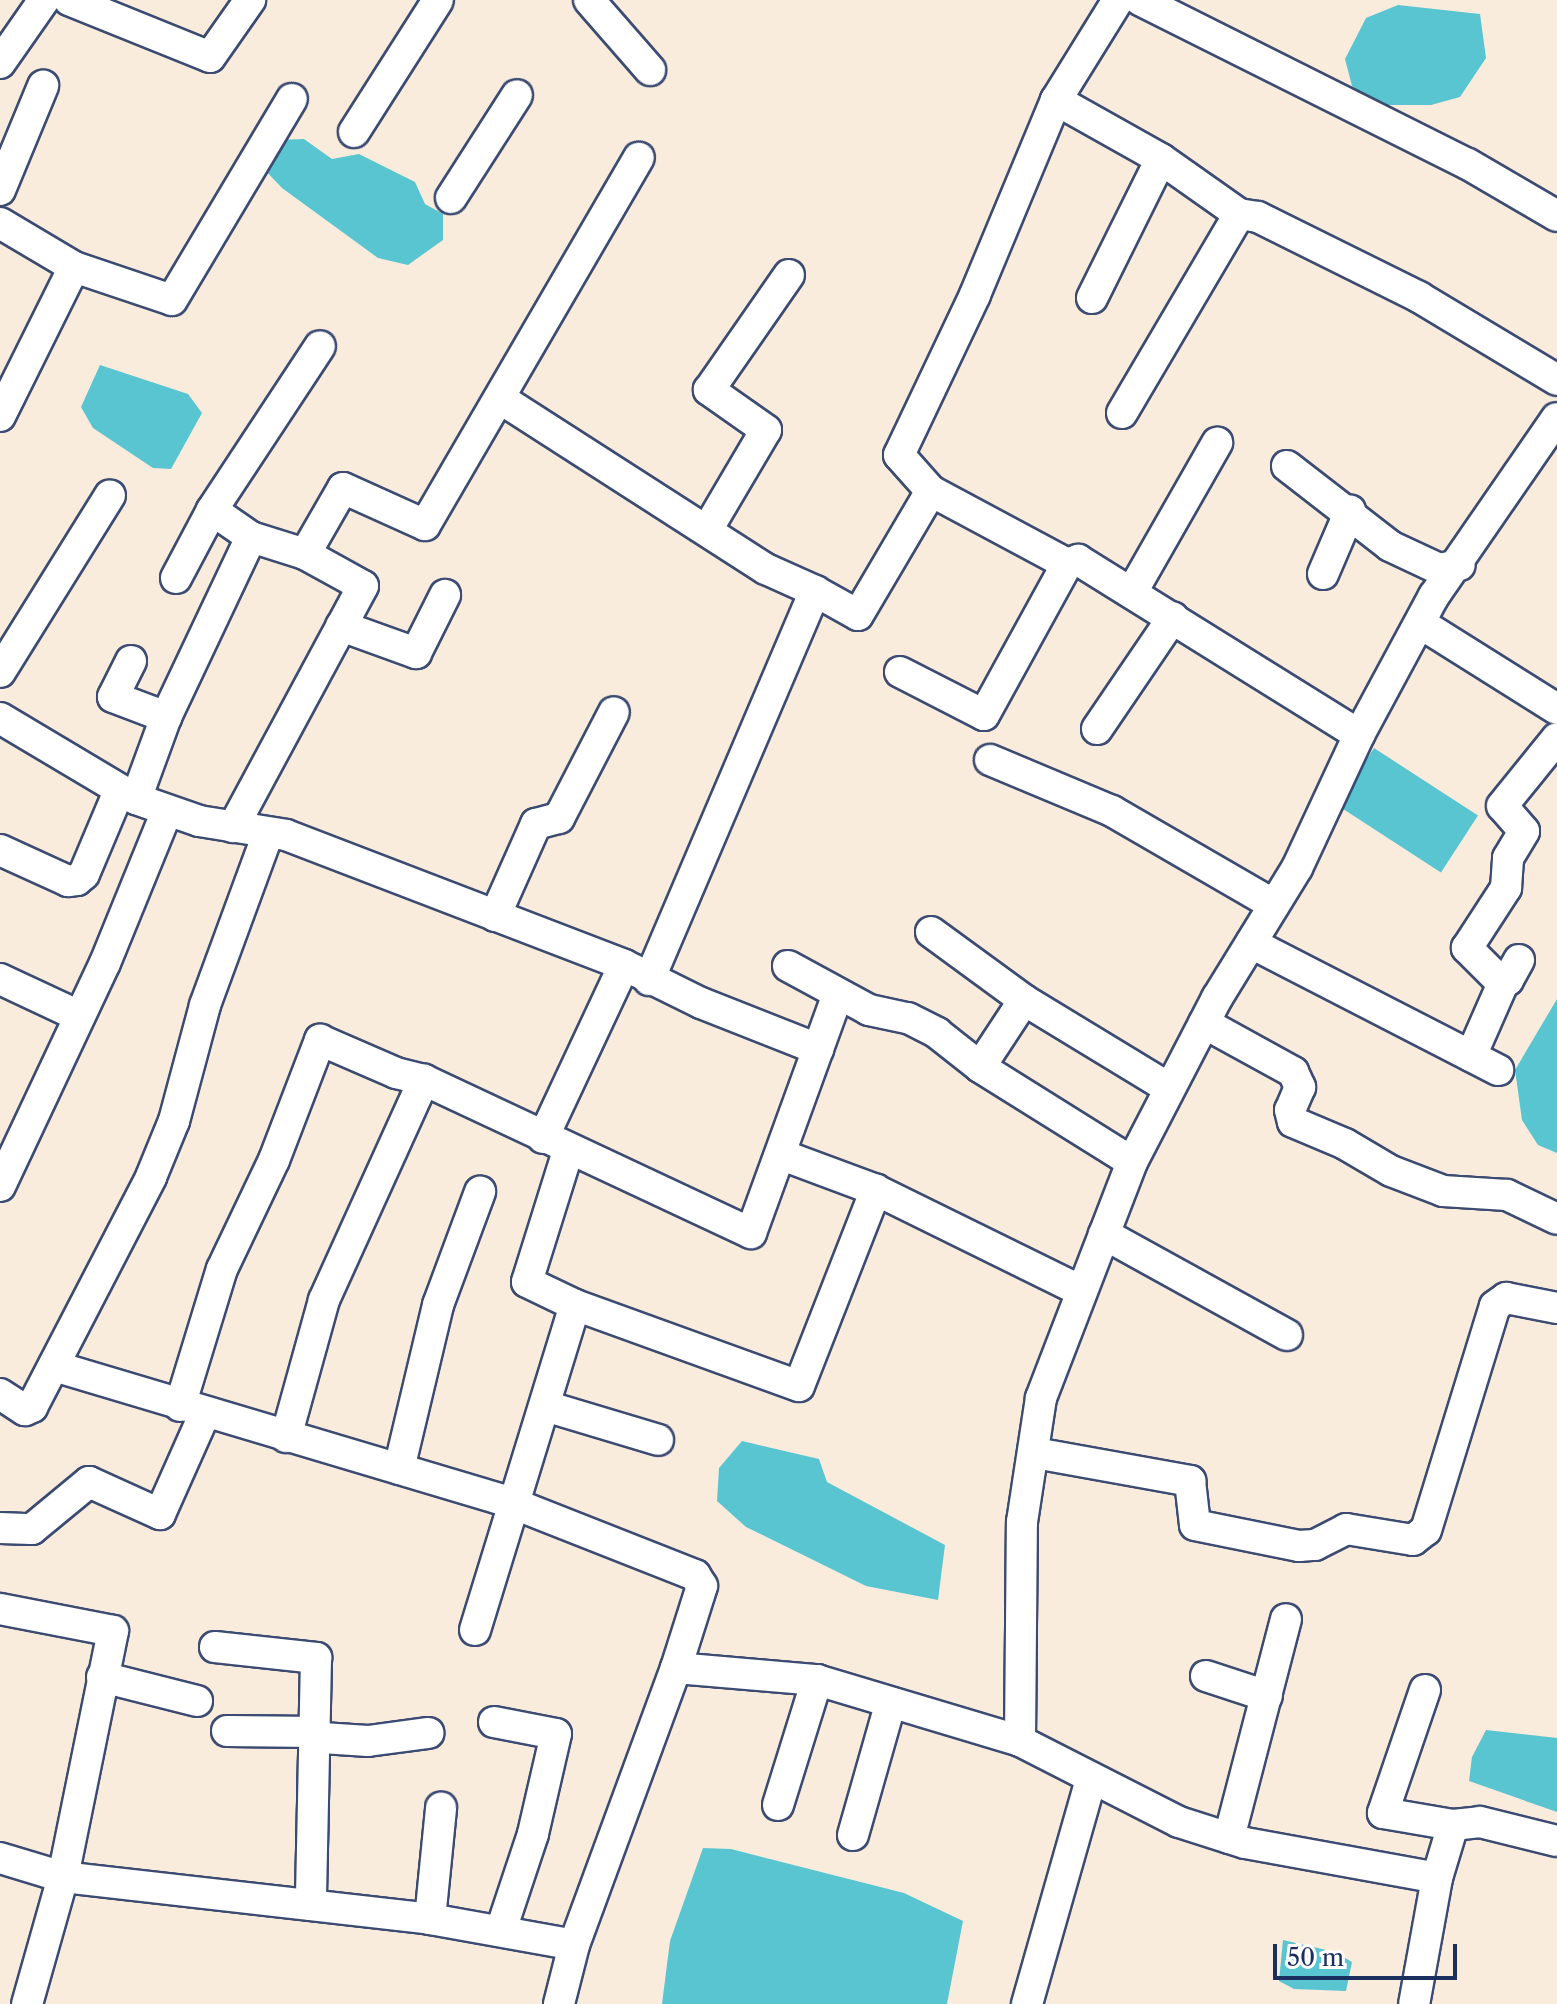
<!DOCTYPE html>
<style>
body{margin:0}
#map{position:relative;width:1557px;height:2004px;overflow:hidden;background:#faecdd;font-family:"Libre Caslon Text",serif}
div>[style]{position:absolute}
.water>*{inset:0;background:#59c5d0;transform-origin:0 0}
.roads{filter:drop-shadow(2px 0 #3c4b71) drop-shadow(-2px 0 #3c4b71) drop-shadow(0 2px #3c4b71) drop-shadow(0 -2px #3c4b71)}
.street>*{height:30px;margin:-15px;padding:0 15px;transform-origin:15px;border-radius:15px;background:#fff}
span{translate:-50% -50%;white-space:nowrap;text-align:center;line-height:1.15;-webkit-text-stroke:6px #fff;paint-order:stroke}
.scale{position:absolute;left:1273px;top:1944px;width:184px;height:36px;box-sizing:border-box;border:4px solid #1b2f5e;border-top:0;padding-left:10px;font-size:24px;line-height:28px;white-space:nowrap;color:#1b2f5e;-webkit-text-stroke:6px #fff;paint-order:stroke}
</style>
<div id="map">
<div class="water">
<div style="clip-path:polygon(1398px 5px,1480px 14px,1486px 58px,1460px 97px,1431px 105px,1379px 105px,1352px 86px,1345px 59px,1366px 18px)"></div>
<div style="clip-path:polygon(304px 139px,332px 159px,359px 154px,415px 182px,425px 204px,443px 214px,443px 240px,408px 265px,378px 258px,282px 188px,262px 167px,276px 140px)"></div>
<div style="clip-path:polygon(100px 365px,188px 394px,202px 413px,171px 469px,153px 468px,93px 428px,81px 407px)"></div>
<div style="left:1374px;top:748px;width:124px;height:68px;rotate:33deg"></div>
<div style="clip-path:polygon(1557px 999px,1557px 1153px,1538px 1145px,1522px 1120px,1515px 1070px)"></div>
<div style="clip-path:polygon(742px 1441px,819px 1459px,827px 1482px,945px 1545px,938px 1600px,866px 1586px,746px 1527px,717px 1501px,719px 1468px)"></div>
<div style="clip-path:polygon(1486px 1730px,1557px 1738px,1557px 1812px,1469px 1781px,1472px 1757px)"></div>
<div style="clip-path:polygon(703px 1848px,731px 1849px,904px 1893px,963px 1921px,947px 2004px,662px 2004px,670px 1941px)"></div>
<div style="clip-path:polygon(1283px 1940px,1335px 1952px,1352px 1962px,1346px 1991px,1294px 1989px,1279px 1981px)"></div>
</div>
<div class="roads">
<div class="street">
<div style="left:69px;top:0;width:152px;rotate:22deg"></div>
<div style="left:210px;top:57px;width:70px;rotate:-54.9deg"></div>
<div style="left:589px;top:0;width:93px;rotate:48.9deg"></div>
<div style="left:1118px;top:0;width:118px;rotate:121.8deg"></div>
<div style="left:1056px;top:100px;width:211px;rotate:112.6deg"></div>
<div style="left:975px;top:295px;width:177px;rotate:115.4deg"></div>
<div style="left:899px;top:455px;width:48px;rotate:48.4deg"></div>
<div style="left:931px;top:491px;width:154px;rotate:28.2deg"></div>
<div style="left:1067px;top:564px;width:12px;rotate:-20deg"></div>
<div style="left:1078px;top:560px;width:331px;rotate:31.9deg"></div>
<div style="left:1140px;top:0;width:367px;rotate:26.6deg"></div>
<div style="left:1468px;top:164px;width:103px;rotate:30.3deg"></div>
<div style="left:0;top:63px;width:77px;rotate:-55.1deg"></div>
<div style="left:1056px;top:100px;width:120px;rotate:29.3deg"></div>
<div style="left:1161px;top:159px;width:95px;rotate:35.2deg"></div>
<div style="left:1239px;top:214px;width:19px;rotate:9deg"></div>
<div style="left:1258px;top:217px;width:180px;rotate:26.4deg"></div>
<div style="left:1419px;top:297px;width:161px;rotate:31deg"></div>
<div style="left:354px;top:132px;width:156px;rotate:-57.5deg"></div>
<div style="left:0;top:190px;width:113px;rotate:-67.5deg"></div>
<div style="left:451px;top:198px;width:122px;rotate:-57.3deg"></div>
<div style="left:0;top:223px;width:86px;rotate:30.7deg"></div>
<div style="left:74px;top:267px;width:103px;rotate:18.6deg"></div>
<div style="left:172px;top:300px;width:234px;rotate:-59.2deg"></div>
<div style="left:1092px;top:298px;width:155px;rotate:-63.6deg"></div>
<div style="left:501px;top:399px;width:315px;rotate:32.7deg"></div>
<div style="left:766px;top:569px;width:54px;rotate:24.2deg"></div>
<div style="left:1122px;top:413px;width:231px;rotate:-59.5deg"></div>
<div style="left:0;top:416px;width:166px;rotate:-63.6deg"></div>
<div style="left:1287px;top:466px;width:130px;rotate:37.8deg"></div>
<div style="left:1390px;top:546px;width:54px;rotate:25.1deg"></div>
<div style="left:1439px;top:569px;width:21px;rotate:-11deg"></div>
<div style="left:212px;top:510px;width:47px;rotate:34.7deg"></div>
<div style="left:251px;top:537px;width:57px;rotate:17.5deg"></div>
<div style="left:305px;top:554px;width:66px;rotate:28.9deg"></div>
<div style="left:363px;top:586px;width:274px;rotate:118.3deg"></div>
<div style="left:707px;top:530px;width:116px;rotate:-59.5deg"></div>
<div style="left:766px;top:430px;width:70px;rotate:-144.9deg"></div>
<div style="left:709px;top:390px;width:140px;rotate:-55.2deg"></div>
<div style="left:305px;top:554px;width:76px;rotate:-60.1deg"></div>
<div style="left:343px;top:488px;width:90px;rotate:24.3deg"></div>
<div style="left:425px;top:525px;width:425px;rotate:-59.8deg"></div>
<div style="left:1323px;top:574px;width:69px;rotate:-66.8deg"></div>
<div style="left:176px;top:578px;width:77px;rotate:-62.1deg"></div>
<div style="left:212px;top:510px;width:196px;rotate:-56.6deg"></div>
<div style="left:1132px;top:592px;width:172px;rotate:-60.3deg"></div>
<div style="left:1423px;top:625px;width:158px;rotate:32.1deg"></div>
<div style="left:341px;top:626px;width:80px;rotate:19.8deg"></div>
<div style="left:416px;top:653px;width:65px;rotate:-63.4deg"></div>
<div style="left:131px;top:661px;width:40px;rotate:116.6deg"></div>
<div style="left:113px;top:697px;width:57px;rotate:20.7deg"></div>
<div style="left:0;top:672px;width:208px;rotate:-58.1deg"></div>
<div style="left:900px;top:672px;width:94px;rotate:27.1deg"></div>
<div style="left:984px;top:715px;width:172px;rotate:-61.2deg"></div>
<div style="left:0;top:718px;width:158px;rotate:30.8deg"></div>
<div style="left:136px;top:799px;width:67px;rotate:19.2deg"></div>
<div style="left:199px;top:821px;width:88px;rotate:9.1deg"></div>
<div style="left:286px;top:835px;width:362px;rotate:21deg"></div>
<div style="left:624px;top:965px;width:86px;rotate:26.3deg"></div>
<div style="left:701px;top:1003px;width:126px;rotate:21.5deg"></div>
<div style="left:1097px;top:729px;width:135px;rotate:-55.8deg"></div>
<div style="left:990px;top:760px;width:132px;rotate:22.7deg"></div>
<div style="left:1112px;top:811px;width:187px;rotate:30.1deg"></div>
<div style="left:136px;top:799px;width:87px;rotate:-69.9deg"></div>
<div style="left:166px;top:717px;width:199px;rotate:-64.7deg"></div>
<div style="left:0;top:850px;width:75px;rotate:24.5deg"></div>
<div style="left:68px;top:881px;width:9px;rotate:-6deg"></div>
<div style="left:77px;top:880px;width:9px;rotate:-41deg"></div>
<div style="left:84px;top:874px;width:90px;rotate:-67.1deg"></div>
<div style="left:495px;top:916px;width:101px;rotate:-66deg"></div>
<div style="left:536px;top:824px;width:24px;rotate:-15deg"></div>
<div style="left:559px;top:818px;width:119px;rotate:-62.6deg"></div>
<div style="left:931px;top:932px;width:115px;rotate:36.2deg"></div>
<div style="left:1024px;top:1000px;width:167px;rotate:31.3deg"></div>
<div style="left:1251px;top:943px;width:278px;rotate:27.2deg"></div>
<div style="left:1519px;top:960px;width:23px;rotate:119deg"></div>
<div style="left:1508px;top:980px;width:8px;rotate:173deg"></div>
<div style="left:1500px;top:981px;width:47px;rotate:-135deg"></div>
<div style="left:1467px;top:948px;width:72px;rotate:-57deg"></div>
<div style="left:1506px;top:888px;width:30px;rotate:-86deg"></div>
<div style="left:1508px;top:858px;width:31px;rotate:-59deg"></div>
<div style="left:1524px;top:831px;width:33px;rotate:-131deg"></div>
<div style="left:1502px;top:806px;width:87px;rotate:-51deg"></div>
<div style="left:788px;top:966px;width:92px;rotate:28.5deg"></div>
<div style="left:869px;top:1010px;width:40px;rotate:12deg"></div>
<div style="left:908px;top:1018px;width:33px;rotate:27deg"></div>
<div style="left:937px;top:1033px;width:55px;rotate:38.3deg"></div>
<div style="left:980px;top:1067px;width:179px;rotate:32deg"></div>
<div style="left:0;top:979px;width:87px;rotate:25.1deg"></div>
<div style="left:649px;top:980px;width:423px;rotate:-66.9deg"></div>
<div style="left:815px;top:591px;width:49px;rotate:29.2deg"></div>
<div style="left:858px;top:615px;width:144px;rotate:-59.5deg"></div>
<div style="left:1204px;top:1023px;width:102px;rotate:28.8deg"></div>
<div style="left:1293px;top:1072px;width:17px;rotate:65deg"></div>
<div style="left:1300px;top:1087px;width:25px;rotate:113deg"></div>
<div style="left:1290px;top:1110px;width:12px;rotate:76deg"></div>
<div style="left:1293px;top:1122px;width:56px;rotate:22.9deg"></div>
<div style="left:1345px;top:1144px;width:53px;rotate:30.4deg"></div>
<div style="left:1391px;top:1171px;width:56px;rotate:21deg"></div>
<div style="left:1443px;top:1191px;width:64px;rotate:3.6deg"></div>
<div style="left:1507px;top:1195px;width:55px;rotate:25.6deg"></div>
<div style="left:1471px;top:1056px;width:82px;rotate:-66.3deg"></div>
<div style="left:980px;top:1067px;width:80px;rotate:-56.7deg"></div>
<div style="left:543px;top:1138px;width:191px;rotate:-64.9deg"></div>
<div style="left:568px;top:1151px;width:137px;rotate:107.4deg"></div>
<div style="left:527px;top:1282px;width:53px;rotate:25.6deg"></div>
<div style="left:575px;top:1305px;width:238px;rotate:19.9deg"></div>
<div style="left:799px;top:1386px;width:211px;rotate:-68.6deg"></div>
<div style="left:782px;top:1155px;width:100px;rotate:20.4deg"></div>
<div style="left:876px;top:1190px;width:229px;rotate:26.2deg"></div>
<div style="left:0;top:1186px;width:246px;rotate:-64.8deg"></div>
<div style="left:105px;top:963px;width:164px;rotate:-67.8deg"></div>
<div style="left:1104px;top:1234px;width:209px;rotate:28.9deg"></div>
<div style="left:57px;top:1367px;width:475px;rotate:16.6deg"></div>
<div style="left:512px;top:1503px;width:197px;rotate:21.5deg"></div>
<div style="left:695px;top:1575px;width:13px;rotate:58deg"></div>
<div style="left:702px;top:1586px;width:86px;rotate:107.6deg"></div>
<div style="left:0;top:1394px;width:30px;rotate:33deg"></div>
<div style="left:25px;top:1410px;width:8px;rotate:-23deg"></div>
<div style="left:32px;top:1407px;width:259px;rotate:-62.6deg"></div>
<div style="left:151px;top:1177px;width:61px;rotate:-67.7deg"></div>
<div style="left:174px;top:1121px;width:120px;rotate:-75deg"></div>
<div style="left:205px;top:1005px;width:182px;rotate:-69.8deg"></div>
<div style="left:180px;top:1406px;width:143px;rotate:-73deg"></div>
<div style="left:222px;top:1269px;width:121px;rotate:-64.5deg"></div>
<div style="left:274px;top:1160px;width:129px;rotate:-69deg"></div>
<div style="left:320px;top:1040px;width:83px;rotate:23.5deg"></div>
<div style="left:396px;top:1073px;width:29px;rotate:14deg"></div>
<div style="left:424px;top:1080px;width:361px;rotate:25.1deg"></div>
<div style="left:751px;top:1233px;width:254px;rotate:-70deg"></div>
<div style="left:545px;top:1406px;width:118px;rotate:16.7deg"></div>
<div style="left:286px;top:1437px;width:142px;rotate:-74.5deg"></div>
<div style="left:324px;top:1300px;width:242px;rotate:-65.6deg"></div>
<div style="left:1035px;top:1453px;width:158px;rotate:10.2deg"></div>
<div style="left:1190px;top:1481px;width:44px;rotate:83.5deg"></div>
<div style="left:1195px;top:1525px;width:106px;rotate:11.4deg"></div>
<div style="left:1299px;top:1546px;width:16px;rotate:-4deg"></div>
<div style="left:1315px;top:1545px;width:35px;rotate:-27deg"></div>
<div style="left:1346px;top:1529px;width:68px;rotate:9.3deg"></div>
<div style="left:1413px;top:1540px;width:16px;rotate:-38deg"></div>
<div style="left:1426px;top:1530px;width:234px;rotate:-72.9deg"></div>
<div style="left:1495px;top:1306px;width:14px;rotate:-36deg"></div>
<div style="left:1506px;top:1298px;width:52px;rotate:11.1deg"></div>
<div style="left:399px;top:1469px;width:169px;rotate:-76.6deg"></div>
<div style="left:438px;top:1305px;width:121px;rotate:-69.6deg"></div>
<div style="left:0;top:1528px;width:32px;rotate:2deg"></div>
<div style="left:32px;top:1529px;width:74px;rotate:-39.5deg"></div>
<div style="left:89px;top:1482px;width:78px;rotate:24.3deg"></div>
<div style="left:160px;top:1514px;width:111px;rotate:-66deg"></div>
<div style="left:0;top:1609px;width:115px;rotate:11deg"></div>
<div style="left:113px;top:1631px;width:251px;rotate:101.5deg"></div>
<div style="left:63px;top:1877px;width:132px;rotate:105.8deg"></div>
<div style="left:475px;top:1630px;width:340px;rotate:-72.9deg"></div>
<div style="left:215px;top:1647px;width:102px;rotate:6.2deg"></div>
<div style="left:316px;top:1658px;width:247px;rotate:91.2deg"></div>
<div style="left:1206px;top:1676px;width:64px;rotate:18.2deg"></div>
<div style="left:102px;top:1677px;width:98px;rotate:14.2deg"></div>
<div style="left:1425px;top:1690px;width:130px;rotate:108.9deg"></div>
<div style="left:1383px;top:1813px;width:71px;rotate:9.7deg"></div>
<div style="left:494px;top:1722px;width:63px;rotate:11deg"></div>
<div style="left:556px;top:1734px;width:103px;rotate:103deg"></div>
<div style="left:533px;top:1834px;width:101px;rotate:108.4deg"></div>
<div style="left:227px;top:1731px;width:90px;rotate:0.6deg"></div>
<div style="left:317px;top:1732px;width:8px;rotate:50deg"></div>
<div style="left:322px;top:1738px;width:46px;rotate:3.7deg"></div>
<div style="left:368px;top:1741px;width:61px;rotate:-7.6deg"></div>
<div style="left:1020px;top:1741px;width:219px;rotate:-89.5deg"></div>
<div style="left:1022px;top:1522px;width:125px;rotate:-81.3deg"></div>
<div style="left:1041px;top:1398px;width:253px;rotate:-68.9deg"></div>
<div style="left:1132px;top:1162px;width:185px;rotate:-62.6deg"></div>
<div style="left:1217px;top:998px;width:153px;rotate:-58.4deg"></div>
<div style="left:1297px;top:868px;width:147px;rotate:-65deg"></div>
<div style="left:1359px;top:735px;width:158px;rotate:-61.7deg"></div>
<div style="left:1434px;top:596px;width:216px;rotate:-55.4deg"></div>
<div style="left:778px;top:1805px;width:131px;rotate:-72.7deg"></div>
<div style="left:853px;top:1835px;width:135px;rotate:-74.1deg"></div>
<div style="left:1229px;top:1838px;width:226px;rotate:-75.4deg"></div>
<div style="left:0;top:1858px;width:66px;rotate:16.8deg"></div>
<div style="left:63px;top:1877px;width:369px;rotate:6.5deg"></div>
<div style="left:430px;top:1919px;width:146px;rotate:10.2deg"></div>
<div style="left:574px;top:1945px;width:61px;rotate:104.3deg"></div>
<div style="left:1437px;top:1878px;width:55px;rotate:-73.2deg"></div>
<div style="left:1453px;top:1825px;width:27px;rotate:-6deg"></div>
<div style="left:1480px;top:1822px;width:79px;rotate:13.9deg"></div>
<div style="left:430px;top:1919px;width:112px;rotate:-84.3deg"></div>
<div style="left:574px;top:1945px;width:295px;rotate:-69.8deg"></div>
<div style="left:676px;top:1668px;width:142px;rotate:4.9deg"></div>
<div style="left:817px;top:1680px;width:212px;rotate:16.7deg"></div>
<div style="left:1020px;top:1741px;width:178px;rotate:27deg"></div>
<div style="left:1179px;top:1822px;width:69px;rotate:17.7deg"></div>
<div style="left:1245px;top:1843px;width:195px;rotate:10.3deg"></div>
<div style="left:1437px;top:1878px;width:128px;rotate:100.3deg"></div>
<div style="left:1027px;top:2004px;width:234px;rotate:-74.1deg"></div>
</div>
</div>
<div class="scale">50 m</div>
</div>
